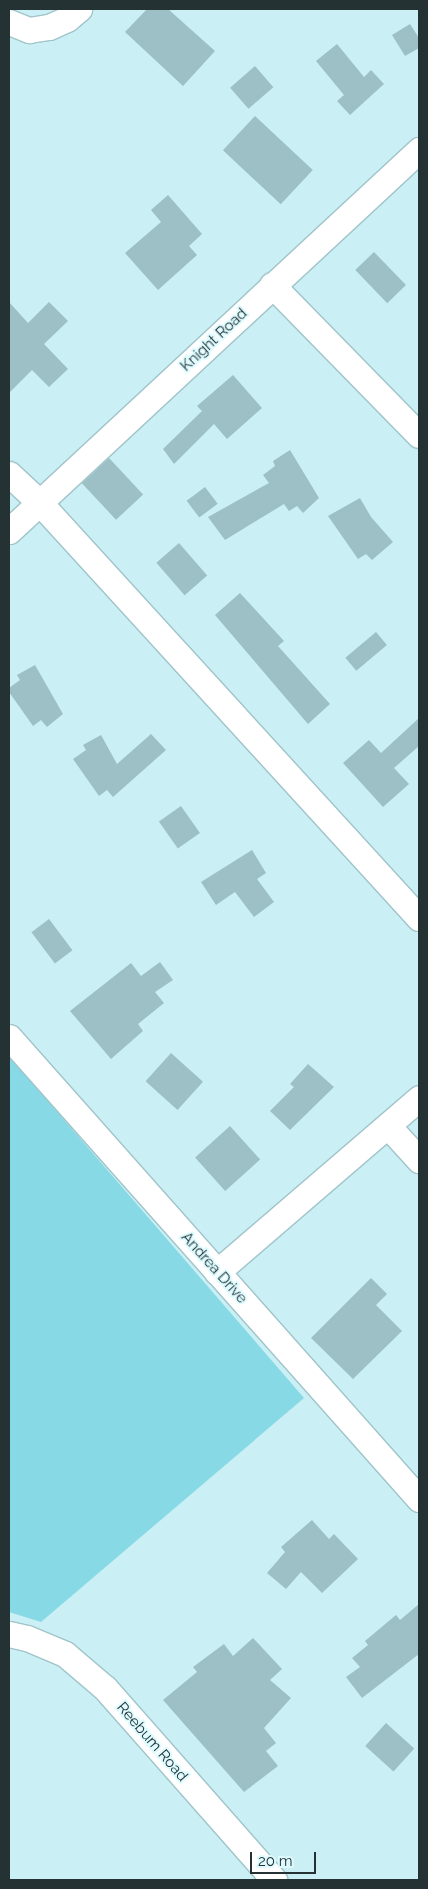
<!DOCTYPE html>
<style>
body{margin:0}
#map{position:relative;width:428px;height:1889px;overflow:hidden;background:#caeff4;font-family:Raleway,sans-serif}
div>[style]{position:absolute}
.green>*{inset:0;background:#87dae5}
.building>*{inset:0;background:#9cc0c5;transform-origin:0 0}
.roads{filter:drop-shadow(1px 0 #a0c4c9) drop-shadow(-1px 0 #a0c4c9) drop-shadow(0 1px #a0c4c9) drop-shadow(0 -1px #a0c4c9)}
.street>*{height:25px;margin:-12.5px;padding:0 12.5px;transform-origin:12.5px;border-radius:12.5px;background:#fff}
span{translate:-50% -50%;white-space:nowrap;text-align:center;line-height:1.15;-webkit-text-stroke:4px #ddfbff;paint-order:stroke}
.street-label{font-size:15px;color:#243234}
.frame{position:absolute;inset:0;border:10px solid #243234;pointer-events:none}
.scale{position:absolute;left:250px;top:1852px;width:66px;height:22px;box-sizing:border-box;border:2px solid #243234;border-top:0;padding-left:6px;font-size:15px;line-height:18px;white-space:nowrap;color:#243234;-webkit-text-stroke:4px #ddfbff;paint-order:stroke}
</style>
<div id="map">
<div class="green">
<div style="clip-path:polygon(9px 1056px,304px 1398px,41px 1622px,9px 1612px)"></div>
</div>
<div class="building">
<div style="clip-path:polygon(147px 9px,168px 9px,215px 51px,183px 86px,125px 32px)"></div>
<div style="clip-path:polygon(410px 24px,419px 38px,419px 48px,405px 56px,392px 35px)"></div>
<div style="clip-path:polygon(337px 44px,364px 77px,371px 70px,384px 84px,350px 115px,337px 101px,344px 95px,316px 61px)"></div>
<div style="left:255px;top:66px;width:28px;height:33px;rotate:49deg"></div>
<div style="left:255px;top:116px;width:79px;height:47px;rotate:43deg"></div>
<div style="clip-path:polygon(168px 195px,202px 234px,189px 246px,197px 255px,158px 290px,125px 253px,161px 222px,151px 210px)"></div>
<div style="left:374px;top:252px;width:46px;height:26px;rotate:46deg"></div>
<div style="clip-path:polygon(9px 302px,28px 323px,49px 302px,68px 321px,44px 344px,68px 369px,49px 387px,32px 370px,9px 393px)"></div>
<div style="clip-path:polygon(233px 375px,262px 408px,227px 439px,214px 424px,174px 464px,163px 449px,202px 411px,197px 406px)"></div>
<div style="clip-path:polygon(290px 450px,319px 498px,303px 513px,297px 506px,289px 511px,284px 504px,225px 540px,208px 517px,269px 483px,263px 475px,275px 466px,273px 461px)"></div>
<div style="left:109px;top:458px;width:50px;height:37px;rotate:47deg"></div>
<div style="left:205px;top:487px;width:21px;height:23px;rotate:53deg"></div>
<div style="clip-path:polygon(360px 498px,371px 517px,393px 542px,372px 560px,366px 554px,358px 559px,328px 516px)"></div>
<div style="left:179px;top:543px;width:43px;height:30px;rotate:49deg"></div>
<div style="clip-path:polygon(240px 593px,284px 641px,278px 646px,330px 704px,308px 724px,215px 615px)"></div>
<div style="left:376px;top:632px;width:17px;height:40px;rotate:50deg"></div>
<div style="clip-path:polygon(35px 665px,63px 714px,47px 727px,41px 720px,33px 726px,9px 692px,9px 688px,20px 680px,17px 675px)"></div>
<div style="clip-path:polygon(419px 718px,419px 746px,394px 768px,409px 784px,383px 807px,343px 763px,369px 740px,381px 753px)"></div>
<div style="clip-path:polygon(151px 734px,166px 750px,113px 797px,107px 790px,99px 796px,73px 759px,86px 750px,83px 745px,101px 735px,117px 764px)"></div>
<div style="left:181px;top:806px;width:33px;height:27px;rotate:55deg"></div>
<div style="clip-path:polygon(252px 850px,266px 873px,257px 879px,274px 902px,254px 917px,235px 892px,216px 905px,201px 882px)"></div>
<div style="left:49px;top:919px;width:39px;height:22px;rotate:53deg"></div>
<div style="clip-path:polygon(160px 962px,173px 980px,155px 992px,164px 1003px,138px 1024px,143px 1031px,111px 1059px,70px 1011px,131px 963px,141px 976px)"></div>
<div style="left:171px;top:1053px;width:43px;height:38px;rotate:42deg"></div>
<div style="clip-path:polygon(308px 1064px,334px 1087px,290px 1130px,270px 1111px,294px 1087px,290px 1084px)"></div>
<div style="left:230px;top:1126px;width:45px;height:47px;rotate:48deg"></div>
<div style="clip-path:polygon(371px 1278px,387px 1294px,376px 1305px,402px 1331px,353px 1379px,311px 1338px)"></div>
<div style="clip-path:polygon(312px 1520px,329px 1539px,334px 1534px,358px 1559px,322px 1593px,301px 1572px,286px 1589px,267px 1573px,285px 1552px,281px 1547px)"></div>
<div style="clip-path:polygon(419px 1604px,419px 1654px,362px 1698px,346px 1677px,360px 1667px,352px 1658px,368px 1645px,365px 1641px,396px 1615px,400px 1620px)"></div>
<div style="clip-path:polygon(253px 1638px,282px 1669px,270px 1680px,291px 1698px,264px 1728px,276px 1743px,266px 1751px,278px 1766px,244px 1792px,163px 1700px,197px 1672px,193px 1667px,224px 1644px,233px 1656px)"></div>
<div style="left:386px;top:1723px;width:38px;height:31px;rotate:42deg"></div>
</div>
<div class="roads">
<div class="street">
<div style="left:9px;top:22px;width:22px;rotate:22deg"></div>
<div style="left:29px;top:30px;width:20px;rotate:-9deg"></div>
<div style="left:49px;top:27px;width:20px;rotate:-24deg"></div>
<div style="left:67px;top:19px;width:16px;rotate:-40deg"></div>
<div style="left:272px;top:285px;width:210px;rotate:45.6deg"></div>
<div style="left:9px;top:474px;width:42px;rotate:43.1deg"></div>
<div style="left:40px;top:503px;width:562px;rotate:47.6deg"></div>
<div style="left:9px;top:531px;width:560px;rotate:-42.9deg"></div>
<div style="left:9px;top:1037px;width:618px;rotate:48.41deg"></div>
<div style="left:389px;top:1127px;width:45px;rotate:47.7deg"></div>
<div style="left:217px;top:1272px;width:267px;rotate:-40.7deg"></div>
<div style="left:9px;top:1634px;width:18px;rotate:13deg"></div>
<div style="left:27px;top:1638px;width:41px;rotate:22.8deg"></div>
<div style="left:65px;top:1654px;width:52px;rotate:40.4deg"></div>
<div style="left:105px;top:1688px;width:256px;rotate:48.6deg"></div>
</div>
</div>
<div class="street-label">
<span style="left:214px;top:340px;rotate:-43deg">Knight Road</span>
<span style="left:214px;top:1268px;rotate:48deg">Andrea Drive</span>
<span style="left:152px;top:1742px;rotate:49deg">Reebum Road</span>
</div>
<div class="frame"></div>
<div class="scale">20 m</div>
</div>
